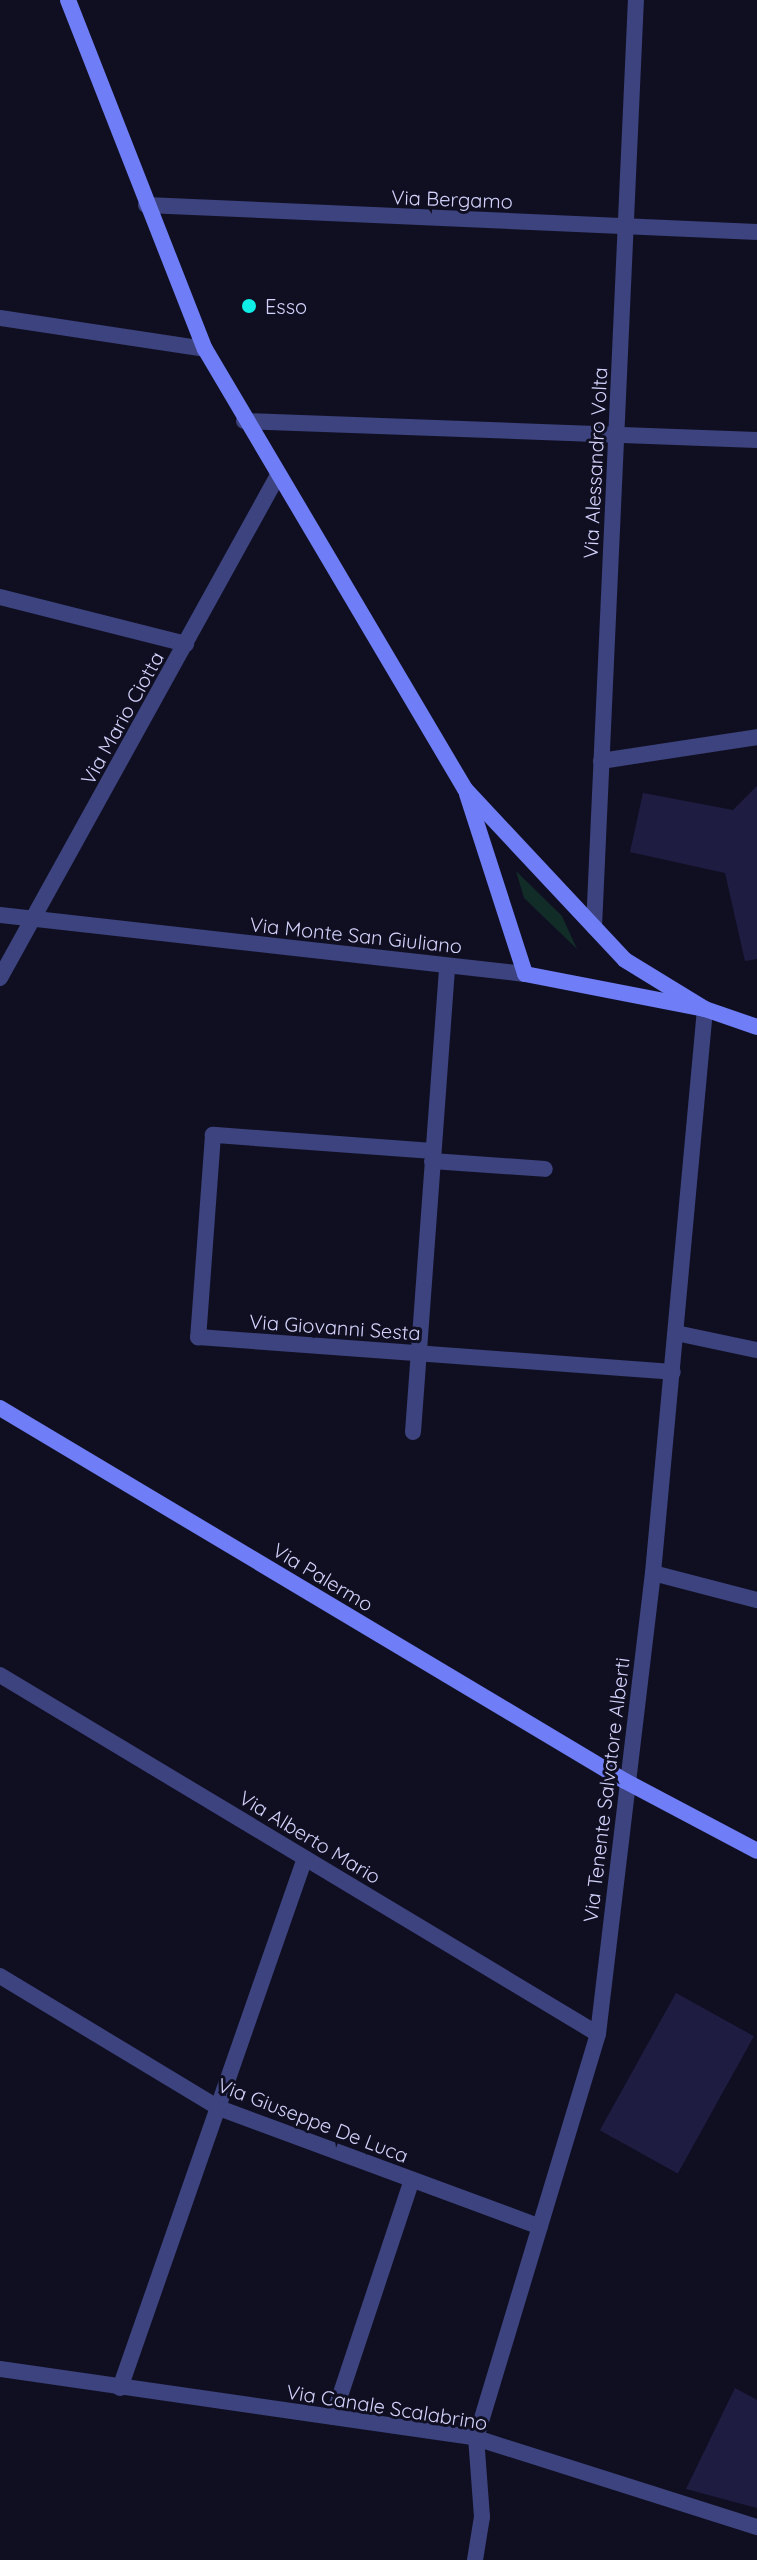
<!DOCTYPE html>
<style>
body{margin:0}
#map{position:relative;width:757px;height:2560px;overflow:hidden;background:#100f22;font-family:Quicksand,sans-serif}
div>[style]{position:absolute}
.green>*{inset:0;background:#122c27}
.building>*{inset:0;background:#1f1c42;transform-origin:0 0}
.minor>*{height:16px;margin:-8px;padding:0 8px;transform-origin:8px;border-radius:8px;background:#3d437e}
.tertiary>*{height:16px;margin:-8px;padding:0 8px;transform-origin:8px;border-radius:8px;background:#3d437e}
.secondary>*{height:16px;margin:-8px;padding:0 8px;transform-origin:8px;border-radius:8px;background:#6f7ef7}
.dots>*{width:22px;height:22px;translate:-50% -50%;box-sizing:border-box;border:4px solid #100f22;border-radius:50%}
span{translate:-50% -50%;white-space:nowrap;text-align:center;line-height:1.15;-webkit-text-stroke:6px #100f22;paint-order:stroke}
.street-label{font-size:20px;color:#d3d3fc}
.poi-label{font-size:20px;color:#d3d3fc}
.left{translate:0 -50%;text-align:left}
</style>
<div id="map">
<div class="green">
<div style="clip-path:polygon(516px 871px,562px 916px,577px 949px,524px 898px)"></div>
</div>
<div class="building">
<div style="clip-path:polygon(757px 786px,757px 959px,745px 961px,725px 873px,630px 852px,643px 793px,733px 810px)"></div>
<div style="left:676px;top:1993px;width:89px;height:157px;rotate:29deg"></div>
<div style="clip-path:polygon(735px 2388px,757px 2400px,757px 2508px,686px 2489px)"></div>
</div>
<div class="minor">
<div style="left:146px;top:205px;width:612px;rotate:2.53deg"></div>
<div style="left:0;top:318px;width:207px;rotate:8.6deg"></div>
<div style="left:244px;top:421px;width:513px;rotate:2.12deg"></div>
<div style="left:0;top:597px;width:192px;rotate:14.2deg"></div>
<div style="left:601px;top:761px;width:158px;rotate:-8.7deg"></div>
<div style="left:594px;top:927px;width:928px;rotate:-87.41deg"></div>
<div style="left:0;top:978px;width:572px;rotate:-61.06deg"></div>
<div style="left:433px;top:1151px;width:221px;rotate:-175.8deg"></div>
<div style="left:213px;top:1135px;width:203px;rotate:94.2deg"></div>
<div style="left:198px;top:1337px;width:476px;rotate:4.2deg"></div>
<div style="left:432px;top:1161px;width:113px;rotate:4deg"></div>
<div style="left:676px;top:1333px;width:83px;rotate:11.9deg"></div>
<div style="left:413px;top:1432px;width:467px;rotate:-85.8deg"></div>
<div style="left:653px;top:1573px;width:107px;rotate:14.6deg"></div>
<div style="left:0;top:1675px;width:697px;rotate:30.98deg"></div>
<div style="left:0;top:1976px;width:256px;rotate:31.1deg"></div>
<div style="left:219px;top:2108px;width:342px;rotate:20.3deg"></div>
<div style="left:0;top:2369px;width:481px;rotate:8.2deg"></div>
<div style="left:476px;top:2438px;width:295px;rotate:17.6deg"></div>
<div style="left:120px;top:2388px;width:561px;rotate:-70.76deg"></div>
<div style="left:333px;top:2417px;width:250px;rotate:-71.6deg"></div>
<div style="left:475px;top:2560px;width:44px;rotate:-80.8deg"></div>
<div style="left:482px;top:2517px;width:79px;rotate:-94.3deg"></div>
<div style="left:476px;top:2438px;width:422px;rotate:-73.2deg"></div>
<div style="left:598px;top:2034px;width:464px;rotate:-83.2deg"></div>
<div style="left:653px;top:1573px;width:566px;rotate:-84.73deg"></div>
</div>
<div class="tertiary">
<div style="left:0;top:915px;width:528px;rotate:6.41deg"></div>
</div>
<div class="secondary">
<div style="left:68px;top:0;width:375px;rotate:68.6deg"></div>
<div style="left:205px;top:349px;width:511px;rotate:59.42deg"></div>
<div style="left:465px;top:789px;width:234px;rotate:46.9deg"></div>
<div style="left:625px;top:960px;width:94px;rotate:31.5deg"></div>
<div style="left:467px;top:794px;width:189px;rotate:72.1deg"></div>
<div style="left:525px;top:974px;width:183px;rotate:11deg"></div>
<div style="left:705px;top:1009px;width:55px;rotate:19.1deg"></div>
<div style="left:0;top:1408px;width:728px;rotate:30.83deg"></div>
<div style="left:625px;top:1781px;width:149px;rotate:27.9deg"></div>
</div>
<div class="dots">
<div style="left:249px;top:306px;background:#0eede6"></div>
</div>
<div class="street-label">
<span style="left:452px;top:199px;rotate:2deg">Via Bergamo</span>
<span style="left:595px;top:463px;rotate:-87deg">Via Alessandro Volta</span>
<span style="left:122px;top:718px;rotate:-61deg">Via Mario Ciotta</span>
<span style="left:356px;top:935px;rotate:6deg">Via Monte San Giuliano</span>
<span style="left:335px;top:1327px;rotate:4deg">Via Giovanni Sesta</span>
<span style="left:323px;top:1577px;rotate:31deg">Via Palermo</span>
<span style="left:606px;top:1790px;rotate:-83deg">Via Tenente Salvatore Alberti</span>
<span style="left:310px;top:1837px;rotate:31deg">Via Alberto Mario</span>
<span style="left:313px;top:2120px;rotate:21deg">Via Giuseppe De Luca</span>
<span style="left:387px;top:2407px;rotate:9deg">Via Canale Scalabrino</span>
</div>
<div class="poi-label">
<span class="left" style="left:265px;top:306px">Esso</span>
</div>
</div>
